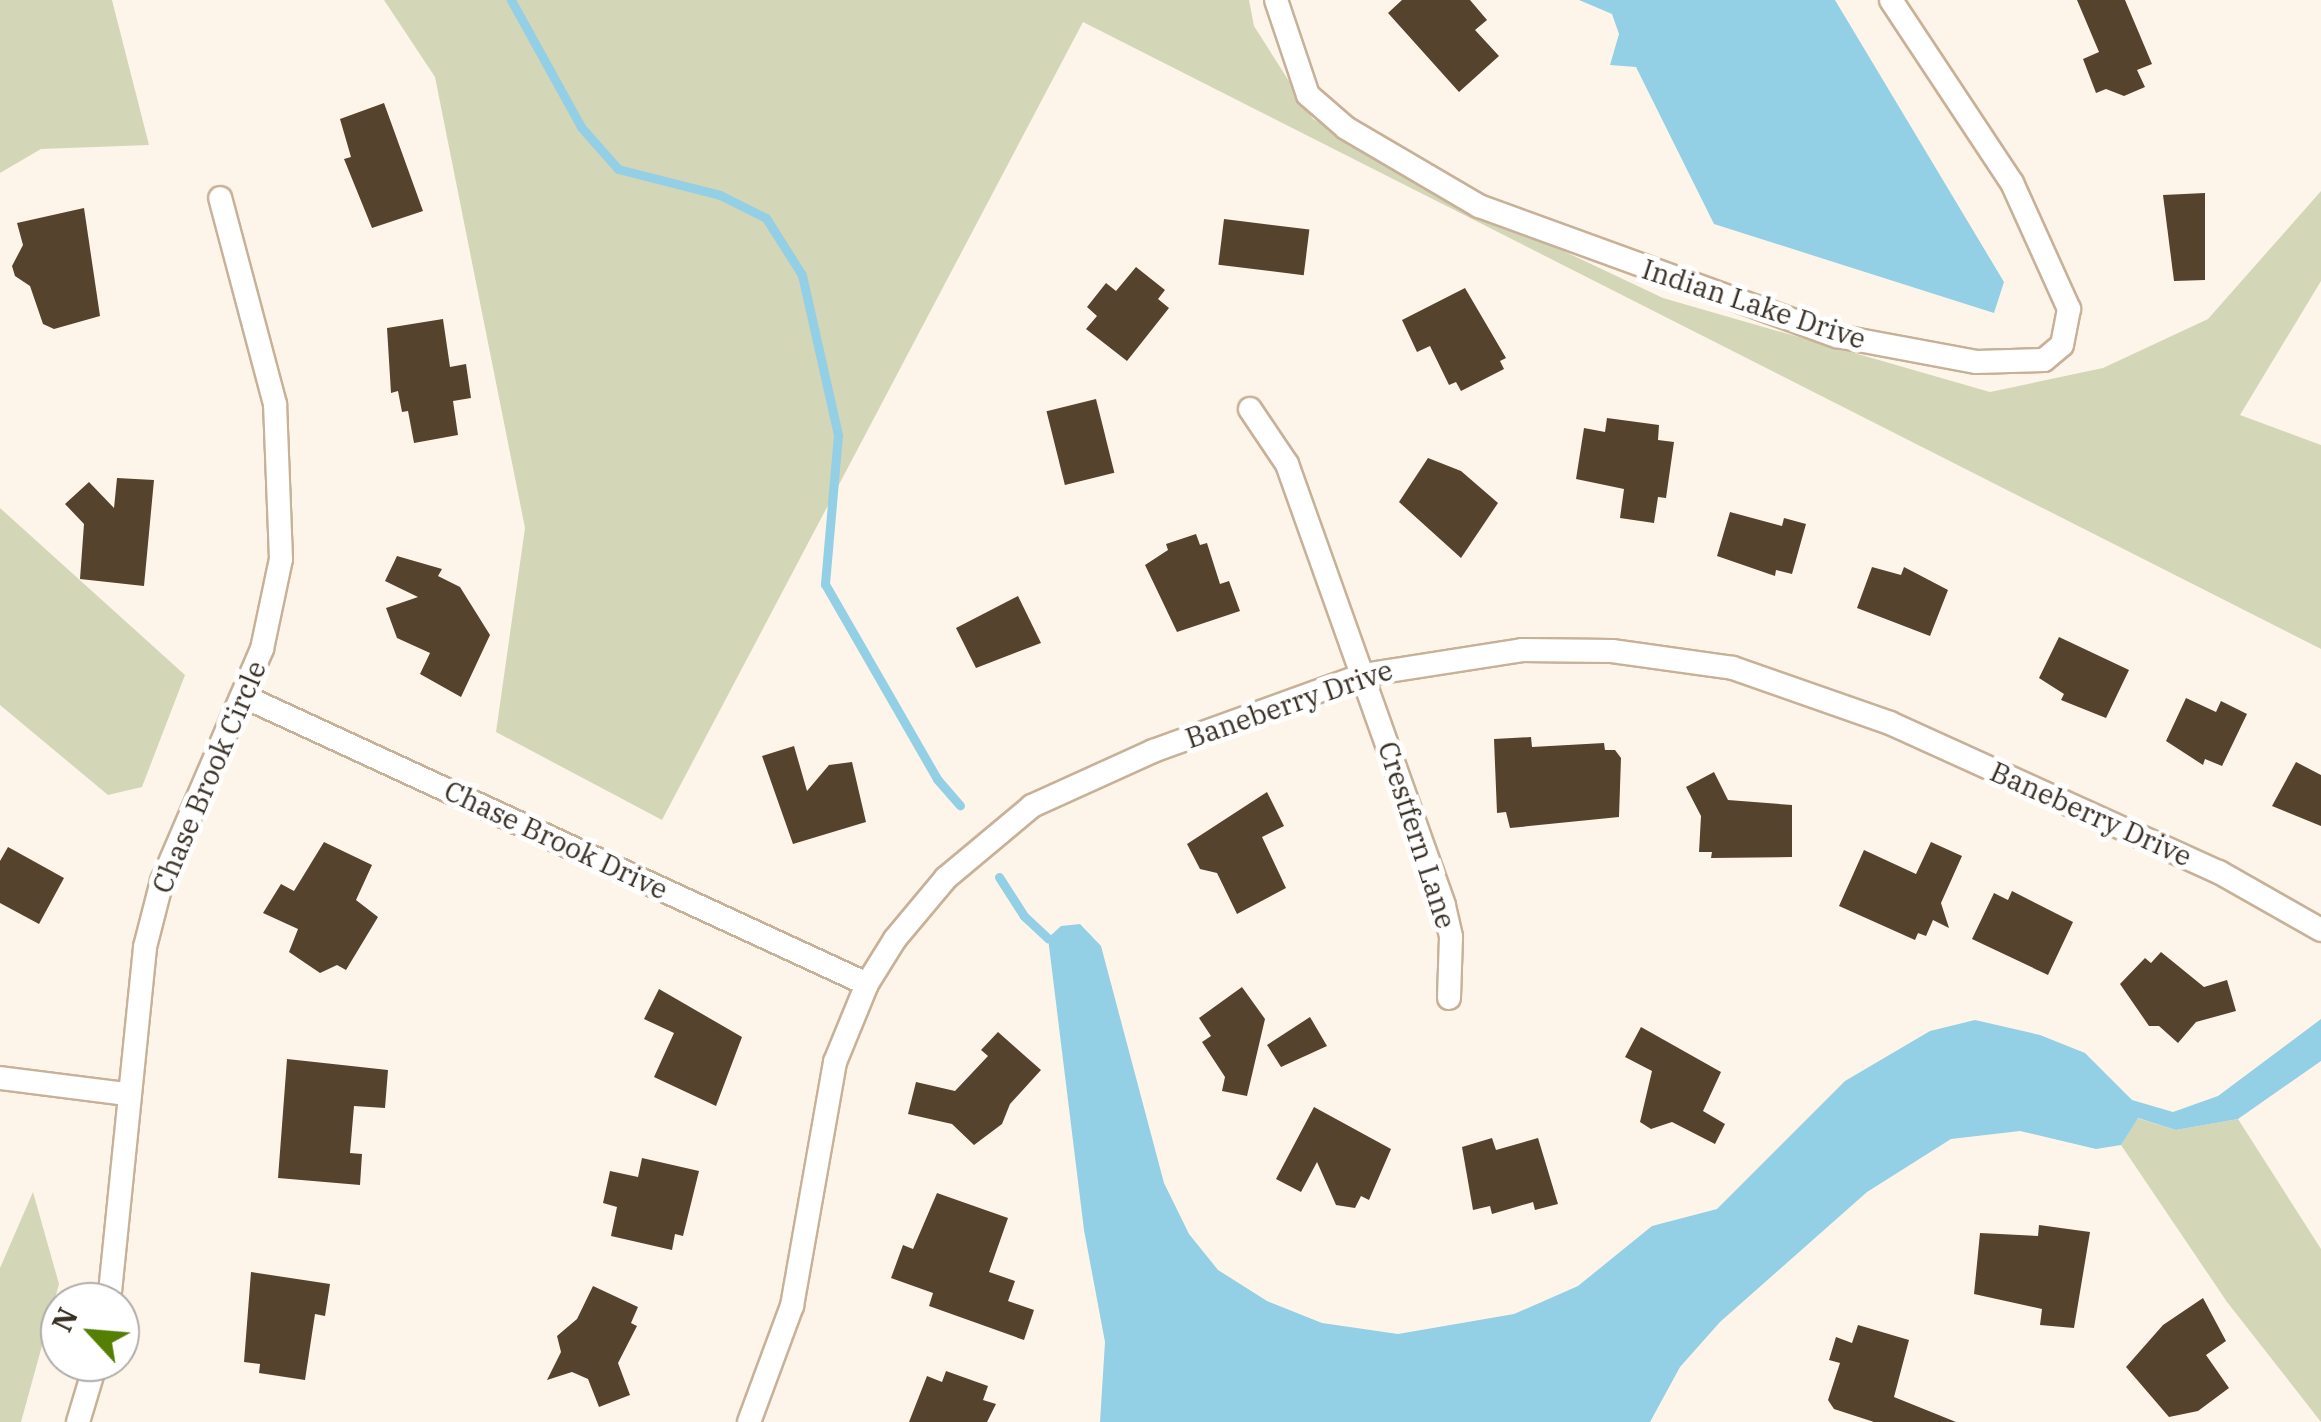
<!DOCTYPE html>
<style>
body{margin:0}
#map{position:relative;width:2321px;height:1422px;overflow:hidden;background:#fef5ea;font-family:"IBM Plex Serif",serif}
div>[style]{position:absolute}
.green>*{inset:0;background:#d4d7b7}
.water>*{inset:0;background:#93cfe5}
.stream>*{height:9px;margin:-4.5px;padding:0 4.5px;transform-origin:4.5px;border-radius:4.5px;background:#93cfe5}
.building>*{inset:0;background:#55432d;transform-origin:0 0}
.roads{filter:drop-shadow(2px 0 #c7b198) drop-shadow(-2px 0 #c7b198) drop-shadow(0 2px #c7b198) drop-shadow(0 -2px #c7b198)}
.minor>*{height:22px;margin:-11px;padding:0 11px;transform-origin:11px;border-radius:11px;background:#fff}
span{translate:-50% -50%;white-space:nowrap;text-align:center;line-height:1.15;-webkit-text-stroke:10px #fff;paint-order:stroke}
.street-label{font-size:28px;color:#382f25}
.north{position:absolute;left:40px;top:1282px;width:100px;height:100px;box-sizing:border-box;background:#fff;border:2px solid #afaca8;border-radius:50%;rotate:296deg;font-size:28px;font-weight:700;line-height:40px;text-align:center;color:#382f25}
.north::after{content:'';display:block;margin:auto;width:35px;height:45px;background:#547f03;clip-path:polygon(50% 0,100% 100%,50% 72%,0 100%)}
</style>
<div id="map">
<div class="green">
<div style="clip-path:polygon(0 0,112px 0,149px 145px,41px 149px,0 173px)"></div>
<div style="clip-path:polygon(384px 0,1249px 0,1254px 26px,1313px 119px,1498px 220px,1663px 298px,1990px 392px,2103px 368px,2208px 319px,2321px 191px,2321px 281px,2240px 415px,2321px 445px,2321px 649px,1083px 22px,662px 820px,496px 732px,525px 528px,435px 77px)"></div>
<div style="clip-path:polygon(0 508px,185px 675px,142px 787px,108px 795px,0 705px)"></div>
<div style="clip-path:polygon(2137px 1118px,2176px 1130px,2238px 1119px,2321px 1249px,2321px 1422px,2227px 1302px,2121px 1145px)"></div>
<div style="clip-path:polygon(33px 1192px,59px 1284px,21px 1422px,0 1422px,0 1268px)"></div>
</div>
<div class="water">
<div style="clip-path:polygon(1579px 0,1835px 0,2004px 282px,1994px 313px,1714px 224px,1636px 67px,1610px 65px,1619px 34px,1612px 14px)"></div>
<div style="clip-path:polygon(1080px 924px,1101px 946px,1164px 1183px,1189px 1234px,1218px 1270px,1267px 1301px,1322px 1323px,1398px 1334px,1514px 1314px,1578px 1286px,1652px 1226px,1717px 1209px,1845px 1081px,1930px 1031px,1975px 1020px,2040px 1035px,2085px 1053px,2132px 1100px,2173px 1112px,2218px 1096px,2321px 1019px,2321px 1061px,2238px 1119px,2176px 1130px,2138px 1118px,2121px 1145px,2096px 1149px,2020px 1131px,1951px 1139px,1867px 1192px,1720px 1322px,1680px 1367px,1650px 1422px,1100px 1422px,1105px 1342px,1084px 1230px,1048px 938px,1061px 926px)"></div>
</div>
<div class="stream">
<div style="left:511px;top:0;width:145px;rotate:61.1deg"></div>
<div style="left:581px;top:127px;width:56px;rotate:48.6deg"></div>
<div style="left:618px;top:169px;width:105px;rotate:14.3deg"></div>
<div style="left:720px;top:195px;width:51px;rotate:26.6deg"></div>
<div style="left:766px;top:218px;width:67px;rotate:57.7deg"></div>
<div style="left:802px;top:275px;width:164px;rotate:77.3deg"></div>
<div style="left:838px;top:435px;width:150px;rotate:95deg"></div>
<div style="left:825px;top:584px;width:225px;rotate:60.1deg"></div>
<div style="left:937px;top:779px;width:35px;rotate:49deg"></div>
<div style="left:999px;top:877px;width:46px;rotate:57.3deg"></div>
<div style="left:1024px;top:916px;width:33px;rotate:43deg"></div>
</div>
<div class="building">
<div style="clip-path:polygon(1402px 0,1470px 0,1487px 20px,1475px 30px,1499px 56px,1459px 92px,1388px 13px)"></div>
<div style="clip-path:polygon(2077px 0,2125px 0,2152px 64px,2137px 70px,2145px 87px,2124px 96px,2106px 89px,2096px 93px,2083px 59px,2099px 52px)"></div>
<div style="clip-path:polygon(384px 103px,423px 211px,372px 228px,344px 159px,351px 157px,340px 119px)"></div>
<div style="clip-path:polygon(2205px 193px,2205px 280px,2174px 281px,2163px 195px)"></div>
<div style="clip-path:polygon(84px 208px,100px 316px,54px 329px,43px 324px,30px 286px,15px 276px,12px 266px,23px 245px,17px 223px)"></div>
<div style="left:1224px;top:219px;width:86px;height:46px;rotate:7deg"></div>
<div style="clip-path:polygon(1136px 267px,1165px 290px,1158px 299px,1169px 308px,1127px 361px,1086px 329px,1097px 316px,1087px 307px,1106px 283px,1116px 291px)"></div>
<div style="clip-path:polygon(1465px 288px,1506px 358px,1500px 361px,1504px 369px,1461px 391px,1456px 382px,1449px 385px,1430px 346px,1417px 352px,1402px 320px)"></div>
<div style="clip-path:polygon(443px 319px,450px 367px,466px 364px,471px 398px,453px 401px,458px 435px,414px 443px,408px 411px,402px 412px,398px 391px,391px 393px,387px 328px)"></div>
<div style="left:1096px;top:399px;width:76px;height:51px;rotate:76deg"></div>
<div style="clip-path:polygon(1607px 418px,1659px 425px,1658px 440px,1674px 442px,1666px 498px,1658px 497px,1654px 523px,1620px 518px,1624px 489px,1576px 479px,1584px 428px,1605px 432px)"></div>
<div style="clip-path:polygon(1428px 458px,1461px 471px,1498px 503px,1461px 558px,1399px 502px)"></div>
<div style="clip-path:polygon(117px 478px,154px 480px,144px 586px,80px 579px,84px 524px,65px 504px,89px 482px,114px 508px)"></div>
<div style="clip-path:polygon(1730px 512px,1782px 526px,1784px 518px,1806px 524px,1792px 574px,1776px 570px,1775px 576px,1717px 556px)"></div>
<div style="clip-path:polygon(1196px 534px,1200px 545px,1207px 543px,1220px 584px,1229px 581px,1240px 611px,1177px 632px,1145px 565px,1168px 550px,1166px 544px)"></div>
<div style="clip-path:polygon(397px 556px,442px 569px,438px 576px,460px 587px,490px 635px,461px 697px,420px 674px,430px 653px,397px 638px,386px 608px,418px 597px,385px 581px)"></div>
<div style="clip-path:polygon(1872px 567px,1901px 575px,1904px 567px,1948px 590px,1930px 636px,1857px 608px)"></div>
<div style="clip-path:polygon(1018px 596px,1041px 643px,976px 668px,956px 628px)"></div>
<div style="clip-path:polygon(2059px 637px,2129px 670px,2106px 718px,2061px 700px,2064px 694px,2039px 678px)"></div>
<div style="clip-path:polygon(2186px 698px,2216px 712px,2221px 701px,2247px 714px,2222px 766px,2205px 759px,2203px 765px,2166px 741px)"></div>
<div style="clip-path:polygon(1531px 737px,1532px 747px,1604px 743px,1605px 750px,1615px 750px,1621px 758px,1619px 817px,1510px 828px,1506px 812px,1497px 813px,1494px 739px)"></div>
<div style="clip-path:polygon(794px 746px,807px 791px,829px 765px,852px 762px,866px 822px,793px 844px,762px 756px)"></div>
<div style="clip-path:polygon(2296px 762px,2321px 775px,2321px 826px,2272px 806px)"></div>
<div style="clip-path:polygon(1714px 772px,1728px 800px,1792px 805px,1792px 857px,1711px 858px,1712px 852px,1699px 852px,1701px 816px,1686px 787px)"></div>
<div style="clip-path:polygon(1267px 792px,1284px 826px,1262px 837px,1286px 888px,1237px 914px,1217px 873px,1200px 869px,1187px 844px)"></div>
<div style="clip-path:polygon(324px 842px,372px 865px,356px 900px,378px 917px,346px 970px,337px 965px,320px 973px,289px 952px,298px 929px,263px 913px,281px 884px,294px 891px)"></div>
<div style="clip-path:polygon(1931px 842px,1962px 856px,1941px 903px,1949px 928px,1933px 920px,1926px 936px,1918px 933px,1915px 940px,1839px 906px,1864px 850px,1916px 874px)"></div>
<div style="clip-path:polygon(8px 847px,64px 878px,39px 924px,0 903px,0 861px)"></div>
<div style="clip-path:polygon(2012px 891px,2073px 922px,2048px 975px,1972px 939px,1994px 893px,2008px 900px)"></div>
<div style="clip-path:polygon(2161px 952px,2204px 987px,2227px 980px,2236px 1011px,2196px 1022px,2178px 1043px,2159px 1026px,2149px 1026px,2120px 984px,2145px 958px,2151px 963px)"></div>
<div style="clip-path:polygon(1242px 987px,1265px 1019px,1247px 1096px,1222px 1091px,1225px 1077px,1202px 1042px,1211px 1036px,1199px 1018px)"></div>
<div style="clip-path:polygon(659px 989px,742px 1037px,716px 1106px,654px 1077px,674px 1033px,644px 1019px)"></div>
<div style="clip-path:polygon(1310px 1017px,1327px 1046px,1281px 1067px,1267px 1045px)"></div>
<div style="clip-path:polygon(1641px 1027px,1721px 1072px,1703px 1111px,1725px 1124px,1715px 1144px,1672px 1122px,1651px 1129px,1640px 1122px,1652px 1071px,1625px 1057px)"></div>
<div style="clip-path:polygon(998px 1032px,1041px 1070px,1010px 1104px,1002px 1124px,974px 1145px,952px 1124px,908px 1114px,916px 1082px,955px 1091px,988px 1056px,981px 1050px)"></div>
<div style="clip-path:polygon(287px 1059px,388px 1070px,385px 1108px,354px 1106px,350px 1153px,362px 1154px,360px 1185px,278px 1178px)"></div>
<div style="clip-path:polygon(1314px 1107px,1391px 1149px,1369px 1200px,1361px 1196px,1355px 1208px,1336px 1205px,1317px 1162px,1301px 1192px,1276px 1179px)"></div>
<div style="clip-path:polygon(1492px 1138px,1496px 1150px,1538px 1138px,1558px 1204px,1535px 1210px,1533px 1202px,1492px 1214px,1490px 1206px,1473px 1210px,1462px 1147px)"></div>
<div style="clip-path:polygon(642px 1158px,699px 1171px,683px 1236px,675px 1234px,672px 1250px,611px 1236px,617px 1207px,603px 1203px,610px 1171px,638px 1177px)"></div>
<div style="clip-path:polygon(937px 1193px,1008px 1218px,989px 1272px,1015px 1281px,1008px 1301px,1034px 1310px,1024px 1340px,929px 1306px,933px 1293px,891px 1278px,903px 1245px,913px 1249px)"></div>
<div style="clip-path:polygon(2039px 1225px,2090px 1232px,2074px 1328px,2040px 1325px,2042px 1309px,1974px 1294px,1980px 1233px,2038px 1236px)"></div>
<div style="clip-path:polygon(251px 1272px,330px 1284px,325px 1316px,315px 1314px,305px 1380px,259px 1373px,260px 1364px,244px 1362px)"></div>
<div style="clip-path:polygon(593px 1286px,638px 1307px,631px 1323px,637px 1326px,618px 1363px,630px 1395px,599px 1407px,588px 1379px,572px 1372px,547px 1380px,561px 1352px,557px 1336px,577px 1319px)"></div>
<div style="clip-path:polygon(2203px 1298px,2226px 1341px,2206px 1355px,2229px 1388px,2198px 1411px,2169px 1417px,2126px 1367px,2163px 1325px)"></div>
<div style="clip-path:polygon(1858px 1325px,1909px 1340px,1894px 1397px,1956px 1422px,1874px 1422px,1834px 1409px,1828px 1400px,1840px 1363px,1829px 1360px,1836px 1337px,1852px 1343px)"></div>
<div style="clip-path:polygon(946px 1371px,988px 1386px,983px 1400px,996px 1404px,987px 1422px,909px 1422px,927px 1376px,942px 1382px)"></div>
</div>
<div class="roads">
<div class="minor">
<div style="left:1276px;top:0;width:100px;rotate:71.4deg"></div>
<div style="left:1308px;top:95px;width:50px;rotate:41deg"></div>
<div style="left:1346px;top:128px;width:154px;rotate:30.4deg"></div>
<div style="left:1479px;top:206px;width:381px;rotate:20deg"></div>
<div style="left:1837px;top:336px;width:141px;rotate:10.6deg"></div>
<div style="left:1976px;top:362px;width:68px;rotate:-1.7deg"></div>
<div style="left:2044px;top:360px;width:23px;rotate:-40deg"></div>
<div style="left:2062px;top:345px;width:37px;rotate:-79deg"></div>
<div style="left:2069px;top:309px;width:138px;rotate:-114.3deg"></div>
<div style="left:2012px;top:183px;width:219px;rotate:-123.5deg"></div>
<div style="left:1250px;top:409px;width:66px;rotate:56.1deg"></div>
<div style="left:1287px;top:464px;width:469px;rotate:70.4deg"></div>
<div style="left:1444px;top:906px;width:32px;rotate:77deg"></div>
<div style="left:1451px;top:937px;width:61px;rotate:91.9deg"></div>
<div style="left:245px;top:697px;width:685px;rotate:24.77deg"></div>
<div style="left:0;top:1078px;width:127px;rotate:7.2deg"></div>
<div style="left:109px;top:1302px;width:357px;rotate:-84.2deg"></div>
<div style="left:145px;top:947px;width:68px;rotate:-75.6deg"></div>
<div style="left:162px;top:881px;width:253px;rotate:-66.7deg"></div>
<div style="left:262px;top:649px;width:92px;rotate:-78.1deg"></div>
<div style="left:281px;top:559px;width:155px;rotate:-92.2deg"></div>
<div style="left:275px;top:404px;width:213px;rotate:-104.9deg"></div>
<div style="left:78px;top:1422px;width:63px;rotate:-73.3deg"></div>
<div style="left:749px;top:1422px;width:124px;rotate:-69.7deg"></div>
<div style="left:792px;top:1306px;width:248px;rotate:-80deg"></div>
<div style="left:835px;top:1062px;width:84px;rotate:-67.7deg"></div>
<div style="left:867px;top:984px;width:53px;rotate:-58.1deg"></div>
<div style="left:895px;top:939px;width:80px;rotate:-50.1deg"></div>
<div style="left:946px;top:878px;width:112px;rotate:-39.9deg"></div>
<div style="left:1032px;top:806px;width:133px;rotate:-24.4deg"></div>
<div style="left:1153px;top:751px;width:223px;rotate:-19.9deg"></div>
<div style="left:1363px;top:675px;width:161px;rotate:-8.9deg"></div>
<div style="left:1522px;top:650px;width:90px;rotate:0.6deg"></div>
<div style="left:1612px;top:651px;width:122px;rotate:8deg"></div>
<div style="left:1733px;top:668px;width:166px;rotate:19.3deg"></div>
<div style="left:1890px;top:723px;width:361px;rotate:24.4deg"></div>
<div style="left:2219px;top:872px;width:117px;rotate:29.6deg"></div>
</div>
</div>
<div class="street-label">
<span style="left:1754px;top:304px;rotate:18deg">Indian Lake Drive</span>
<span style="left:1289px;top:704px;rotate:-19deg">Baneberry Drive</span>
<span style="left:209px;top:777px;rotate:-67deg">Chase Brook Circle</span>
<span style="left:2091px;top:814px;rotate:24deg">Baneberry Drive</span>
<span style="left:1417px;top:835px;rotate:72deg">Crestfern Lane</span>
<span style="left:556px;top:840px;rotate:25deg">Chase Brook Drive</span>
</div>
<div class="north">N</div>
</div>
